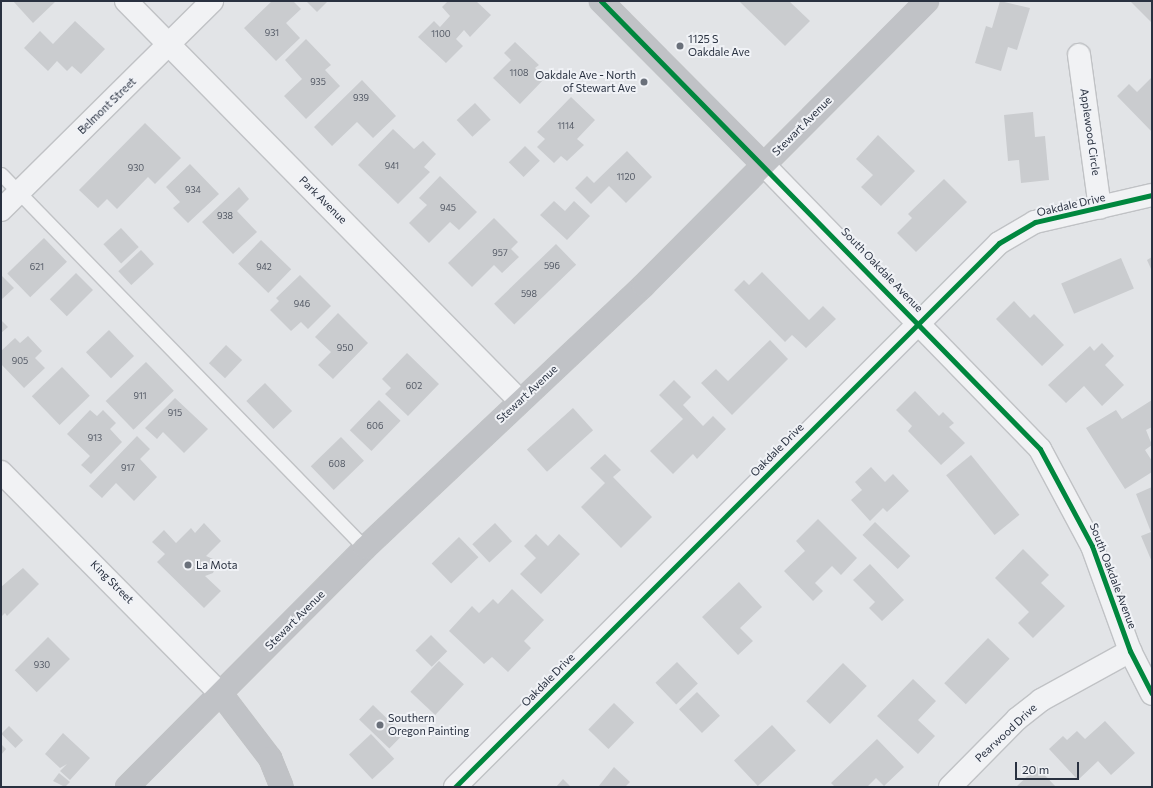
<!DOCTYPE html>
<style>
body{margin:0}
#map{position:relative;width:1153px;height:788px;overflow:hidden;background:#e2e4e7;font-family:Commissioner,sans-serif}
div>[style]{position:absolute}
.building>*{inset:0;background:#cacccf;transform-origin:0 0}
.roads{filter:drop-shadow(1px 0 #c0c2c5) drop-shadow(-1px 0 #c0c2c5) drop-shadow(0 1px #c0c2c5) drop-shadow(0 -1px #c0c2c5)}
.lane>*{height:13px;margin:-6.5px;padding:0 6.5px;transform-origin:6.5px;border-radius:6.5px;background:#f1f2f4}
.street>*{height:22px;margin:-11px;padding:0 11px;transform-origin:11px;border-radius:11px;background:#f1f2f4}
.secondary>*{height:22px;margin:-11px;padding:0 11px;transform-origin:11px;border-radius:11px;background:#c0c2c6}
.cycleway>*{height:5px;margin:-2.5px;padding:0 2.5px;transform-origin:2.5px;border-radius:2.5px;background:#00873e}
.dots>*{width:11px;height:11px;translate:-50% -50%;box-sizing:border-box;border:2px solid #f0f2f6;border-radius:50%}
span{translate:-50% -50%;white-space:nowrap;text-align:center;line-height:1.15;-webkit-text-stroke:4px #f0f2f6;paint-order:stroke}
.number-label{font-size:9px;color:#525864}
.number-label span{-webkit-text-stroke-width:0}
.poi-label{font-size:11px;color:#293140}
.left{translate:0 -50%;text-align:left}
.right{translate:-100% -50%;text-align:right}
.street-label{font-size:11px;color:#293140}
.frame{position:absolute;inset:0;border:2px solid #293140;pointer-events:none}
.scale{position:absolute;left:1015px;top:762px;width:64px;height:18px;box-sizing:border-box;border:2px solid #293140;border-top:0;padding-left:5px;font-size:12px;line-height:14px;white-space:nowrap;color:#293140;-webkit-text-stroke:3px #f0f2f6;paint-order:stroke}
</style>
<div id="map">
<div class="building">
<div style="clip-path:polygon(13px 1px,56px 1px,33px 23px)"></div>
<div style="clip-path:polygon(272px 1px,293px 1px,301px 9px,286px 23px,300px 38px,276px 61px,244px 28px)"></div>
<div style="clip-path:polygon(306px 1px,328px 1px,317px 12px)"></div>
<div style="clip-path:polygon(448px 1px,476px 1px,491px 15px,470px 37px,464px 30px,456px 39px,463px 46px,446px 63px,418px 37px,434px 21px,440px 27px,450px 16px,442px 7px)"></div>
<div style="clip-path:polygon(789px 1px,810px 21px,785px 46px,740px 2px)"></div>
<div style="clip-path:polygon(1000px 1px,1030px 8px,1017px 50px,1008px 47px,1001px 71px,975px 63px,986px 26px,992px 28px)"></div>
<div style="clip-path:polygon(1130px 1px,1152px 1px,1152px 23px)"></div>
<div style="clip-path:polygon(75px 21px,105px 49px,81px 74px,72px 66px,67px 71px,57px 61px,48px 71px,24px 48px,40px 31px,53px 44px)"></div>
<div style="clip-path:polygon(306px 39px,331px 65px,325px 70px,340px 86px,306px 119px,284px 96px,302px 79px,285px 60px)"></div>
<div style="clip-path:polygon(515px 42px,539px 65px,535px 68px,545px 78px,520px 104px,493px 78px,511px 60px,504px 53px)"></div>
<div style="clip-path:polygon(1152px 77px,1152px 132px,1117px 96px,1129px 84px,1137px 92px)"></div>
<div style="clip-path:polygon(362px 80px,396px 116px,373px 138px,357px 122px,332px 146px,314px 127px)"></div>
<div style="clip-path:polygon(571px 97px,595px 120px,577px 139px,584px 145px,567px 161px,561px 156px,554px 163px,537px 147px,545px 139px,537px 132px)"></div>
<div style="left:475px;top:103px;width:23px;height:25px;rotate:47deg"></div>
<div style="clip-path:polygon(1033px 112px,1035px 137px,1045px 136px,1049px 180px,1021px 183px,1019px 160px,1008px 161px,1004px 115px)"></div>
<div style="clip-path:polygon(145px 123px,181px 158px,155px 184px,148px 177px,117px 209px,107px 199px,98px 208px,79px 190px)"></div>
<div style="clip-path:polygon(393px 129px,414px 149px,423px 141px,436px 154px,424px 167px,430px 172px,398px 204px,358px 165px)"></div>
<div style="clip-path:polygon(878px 135px,915px 171px,881px 206px,861px 187px,873px 175px,856px 159px)"></div>
<div style="left:525px;top:146px;width:21px;height:23px;rotate:45deg"></div>
<div style="clip-path:polygon(627px 151px,652px 177px,626px 203px,609px 186px,591px 204px,575px 188px,587px 176px,594px 183px)"></div>
<div style="clip-path:polygon(190px 164px,219px 194px,188px 223px,173px 208px,180px 202px,166px 187px)"></div>
<div style="clip-path:polygon(440px 176px,477px 212px,459px 230px,450px 222px,429px 243px,409px 223px,427px 205px,419px 198px)"></div>
<div style="clip-path:polygon(944px 179px,967px 202px,916px 252px,897px 233px,912px 218px,908px 214px)"></div>
<div style="clip-path:polygon(239px 187px,249px 199px,237px 211px,257px 232px,233px 254px,202px 222px)"></div>
<div style="clip-path:polygon(554px 201px,565px 211px,574px 201px,590px 216px,567px 240px,540px 215px)"></div>
<div style="clip-path:polygon(494px 218px,518px 242px,511px 249px,519px 257px,502px 273px,494px 265px,472px 287px,448px 263px)"></div>
<div style="left:121px;top:228px;width:26px;height:24px;rotate:47deg"></div>
<div style="left:44px;top:238px;width:33px;height:51px;rotate:46deg"></div>
<div style="left:261px;top:240px;width:42px;height:33px;rotate:44deg"></div>
<div style="left:556px;top:244px;width:29px;height:86px;rotate:46deg"></div>
<div style="left:141px;top:250px;width:19px;height:31px;rotate:47deg"></div>
<div style="clip-path:polygon(1152px 257px,1152px 271px,1147px 260px)"></div>
<div style="left:1121px;top:258px;width:33px;height:65px;rotate:67deg"></div>
<div style="clip-path:polygon(762px 272px,809px 320px,823px 306px,836px 319px,806px 348px,792px 335px,785px 342px,734px 290px,744px 280px,749px 285px)"></div>
<div style="left:76px;top:273px;width:24px;height:37px;rotate:45deg"></div>
<div style="clip-path:polygon(1px 275px,14px 288px,1px 300px)"></div>
<div style="clip-path:polygon(300px 275px,331px 306px,308px 329px,301px 322px,291px 331px,270px 310px,279px 301px,276px 298px)"></div>
<div style="clip-path:polygon(1014px 301px,1030px 318px,1034px 314px,1064px 345px,1042px 366px,996px 319px)"></div>
<div style="clip-path:polygon(338px 313px,368px 343px,333px 379px,318px 365px,331px 352px,315px 337px)"></div>
<div style="clip-path:polygon(1px 320px,8px 327px,1px 333px)"></div>
<div style="left:109px;top:330px;width:36px;height:32px;rotate:46deg"></div>
<div style="clip-path:polygon(28px 336px,42px 351px,35px 358px,45px 368px,24px 388px,1px 364px,1px 351px,15px 338px,20px 343px)"></div>
<div style="clip-path:polygon(770px 340px,788px 359px,732px 415px,701px 383px,716px 369px,728px 381px)"></div>
<div style="clip-path:polygon(1102px 343px,1114px 356px,1105px 365px,1124px 385px,1102px 406px,1084px 386px,1066px 403px,1048px 385px,1090px 346px,1094px 351px)"></div>
<div style="left:226px;top:345px;width:22px;height:25px;rotate:43deg"></div>
<div style="clip-path:polygon(407px 353px,439px 384px,408px 416px,385px 394px,391px 388px,382px 379px)"></div>
<div style="left:146px;top:362px;width:40px;height:56px;rotate:46deg"></div>
<div style="left:62px;top:367px;width:40px;height:42px;rotate:46deg"></div>
<div style="clip-path:polygon(674px 380px,691px 397px,683px 405px,703px 426px,713px 416px,726px 429px,697px 459px,693px 454px,673px 474px,650px 451px,683px 419px,659px 395px)"></div>
<div style="left:265px;top:383px;width:39px;height:26px;rotate:46deg"></div>
<div style="clip-path:polygon(915px 391px,939px 416px,943px 412px,954px 423px,949px 427px,965px 443px,941px 465px,908px 431px,912px 426px,896px 410px)"></div>
<div style="clip-path:polygon(175px 398px,208px 429px,184px 453px,163px 432px,157px 439px,145px 428px)"></div>
<div style="left:379px;top:400px;width:30px;height:42px;rotate:44deg"></div>
<div style="clip-path:polygon(1152px 400px,1152px 427px,1146px 430px,1152px 445px,1145px 450px,1152px 461px,1152px 472px,1125px 489px,1086px 428px,1116px 410px,1122px 419px)"></div>
<div style="left:573px;top:408px;width:30px;height:62px;rotate:48deg"></div>
<div style="clip-path:polygon(90px 410px,97px 416px,103px 410px,116px 423px,110px 429px,122px 442px,91px 474px,81px 465px,90px 456px,67px 434px)"></div>
<div style="clip-path:polygon(137px 436px,150px 449px,140px 459px,157px 477px,134px 501px,116px 483px,102px 498px,89px 486px)"></div>
<div style="left:341px;top:437px;width:33px;height:42px;rotate:46deg"></div>
<div style="clip-path:polygon(605px 454px,621px 470px,613px 477px,652px 517px,621px 548px,581px 507px,605px 483px,590px 468px)"></div>
<div style="left:971px;top:455px;width:77px;height:32px;rotate:51deg"></div>
<div style="clip-path:polygon(871px 467px,885px 482px,893px 474px,909px 491px,887px 512px,883px 508px,870px 521px,851px 500px,862px 490px,855px 482px)"></div>
<div style="clip-path:polygon(1152px 487px,1152px 562px,1141px 536px,1151px 532px,1136px 494px)"></div>
<div style="clip-path:polygon(818px 519px,857px 558px,841px 575px,832px 566px,815px 583px,823px 591px,813px 601px,784px 571px,805px 551px,796px 541px)"></div>
<div style="left:875px;top:522px;width:49px;height:18px;rotate:44deg"></div>
<div style="clip-path:polygon(204px 523px,221px 541px,206px 556px,213px 559px,216px 566px,213px 573px,205px 576px,221px 591px,204px 608px,157px 562px,165px 554px,152px 542px,164px 530px,176px 543px,191px 528px,195px 533px)"></div>
<div style="left:495px;top:523px;width:25px;height:31px;rotate:47deg"></div>
<div style="clip-path:polygon(536px 534px,548px 546px,559px 534px,580px 554px,541px 594px,520px 574px,536px 558px,524px 546px)"></div>
<div style="left:459px;top:537px;width:28px;height:38px;rotate:46deg"></div>
<div style="clip-path:polygon(1023px 549px,1049px 575px,1041px 583px,1065px 606px,1033px 638px,1018px 623px,1029px 612px,995px 578px)"></div>
<div style="clip-path:polygon(870px 564px,904px 600px,882px 621px,869px 608px,875px 602px,853px 580px)"></div>
<div style="clip-path:polygon(23px 568px,39px 584px,7px 616px,5px 613px,1px 617px,1px 587px)"></div>
<div style="clip-path:polygon(739px 582px,762px 607px,740px 628px,753px 641px,738px 655px,702px 617px)"></div>
<div style="clip-path:polygon(512px 589px,544px 620px,524px 641px,531px 648px,508px 672px,492px 657px,484px 664px,449px 631px,472px 606px,479px 613px,493px 599px,498px 604px)"></div>
<div style="left:431px;top:635px;width:23px;height:22px;rotate:45deg"></div>
<div style="left:48px;top:637px;width:31px;height:47px;rotate:45deg"></div>
<div style="left:988px;top:638px;width:30px;height:63px;rotate:44deg"></div>
<div style="left:439px;top:661px;width:34px;height:42px;rotate:43deg"></div>
<div style="left:677px;top:662px;width:30px;height:30px;rotate:46deg"></div>
<div style="left:843px;top:663px;width:33px;height:53px;rotate:44deg"></div>
<div style="clip-path:polygon(913px 679px,936px 701px,918px 720px,935px 736px,918px 754px,877px 716px)"></div>
<div style="left:697px;top:692px;width:33px;height:25px;rotate:46deg"></div>
<div style="left:614px;top:703px;width:28px;height:37px;rotate:44deg"></div>
<div style="left:373px;top:705px;width:42px;height:20px;rotate:44deg"></div>
<div style="clip-path:polygon(1105px 721px,1135px 753px,1111px 775px,1098px 761px,1078px 780px,1049px 749px,1063px 736px,1067px 740px,1077px 731px,1085px 739px)"></div>
<div style="left:772px;top:725px;width:35px;height:52px;rotate:47deg"></div>
<div style="left:9px;top:726px;width:20px;height:11px;rotate:45deg"></div>
<div style="clip-path:polygon(63px 733px,90px 758px,70px 780px,60px 771px,67px 764px,60px 768px,45px 754px)"></div>
<div style="left:371px;top:734px;width:34px;height:30px;rotate:47deg"></div>
<div style="clip-path:polygon(877px 739px,904px 767px,884px 786px,876px 778px,867px 787px,835px 787px,831px 783px)"></div>
<div style="clip-path:polygon(1px 744px,6px 749px,1px 755px)"></div>
<div style="clip-path:polygon(614px 767px,630px 782px,625px 787px,598px 787px)"></div>
<div style="clip-path:polygon(1037px 767px,1056px 787px,1016px 787px)"></div>
<div style="clip-path:polygon(59px 773px,70px 782px,65px 787px,53px 781px)"></div>
<div style="clip-path:polygon(563px 779px,571px 787px,556px 787px)"></div>
</div>
<div class="roads">
<div class="lane">
<div style="left:1px;top:174px;width:522px;rotate:45.78deg"></div>
</div>
<div class="street">
<div style="left:126px;top:1px;width:560px;rotate:45.43deg"></div>
<div style="left:1079px;top:55px;width:154px;rotate:82.2deg"></div>
<div style="left:763px;top:164px;width:397px;rotate:45.8deg"></div>
<div style="left:1040px;top:449px;width:110px;rotate:61.8deg"></div>
<div style="left:1092px;top:546px;width:112px;rotate:70.1deg"></div>
<div style="left:1130px;top:651px;width:48px;rotate:62.9deg"></div>
<div style="left:1px;top:210px;width:297px;rotate:-44.7deg"></div>
<div style="left:1px;top:472px;width:313px;rotate:45.3deg"></div>
<div style="left:455px;top:787px;width:769px;rotate:-45deg"></div>
<div style="left:999px;top:243px;width:42px;rotate:-30.3deg"></div>
<div style="left:1035px;top:222px;width:120px;rotate:-13deg"></div>
<div style="left:950px;top:787px;width:95px;rotate:-45.4deg"></div>
<div style="left:1017px;top:719px;width:31px;rotate:-38deg"></div>
<div style="left:1041px;top:700px;width:102px;rotate:-28.8deg"></div>
</div>
<div class="secondary">
<div style="left:601px;top:1px;width:230px;rotate:45.2deg"></div>
<div style="left:221px;top:694px;width:81px;rotate:52.6deg"></div>
<div style="left:270px;top:758px;width:31px;rotate:68deg"></div>
<div style="left:127px;top:787px;width:337px;rotate:-45.1deg"></div>
<div style="left:365px;top:548px;width:382px;rotate:-43.3deg"></div>
<div style="left:643px;top:286px;width:402px;rotate:-45.1deg"></div>
</div>
</div>
<div class="cycleway">
<div style="left:601px;top:1px;width:627px;rotate:45.58deg"></div>
<div style="left:1040px;top:449px;width:110px;rotate:61.8deg"></div>
<div style="left:1092px;top:546px;width:112px;rotate:70.1deg"></div>
<div style="left:1130px;top:651px;width:48px;rotate:62.9deg"></div>
<div style="left:455px;top:787px;width:769px;rotate:-45deg"></div>
<div style="left:999px;top:243px;width:42px;rotate:-30.3deg"></div>
<div style="left:1035px;top:222px;width:120px;rotate:-13deg"></div>
</div>
<div class="dots">
<div style="left:680px;top:46px;background:#6a707a"></div>
<div style="left:644px;top:82px;background:#6a707a"></div>
<div style="left:188px;top:565px;background:#6a707a"></div>
<div style="left:380px;top:725px;background:#6a707a"></div>
</div>
<div class="number-label">
<span style="left:272px;top:33px">931</span>
<span style="left:441px;top:34px">1100</span>
<span style="left:519px;top:73px">1108</span>
<span style="left:318px;top:82px">935</span>
<span style="left:361px;top:98px">939</span>
<span style="left:566px;top:126px">1114</span>
<span style="left:392px;top:166px">941</span>
<span style="left:136px;top:168px">930</span>
<span style="left:626px;top:177px">1120</span>
<span style="left:193px;top:190px">934</span>
<span style="left:448px;top:208px">945</span>
<span style="left:225px;top:216px">938</span>
<span style="left:500px;top:253px">957</span>
<span style="left:552px;top:266px">596</span>
<span style="left:37px;top:267px">621</span>
<span style="left:264px;top:267px">942</span>
<span style="left:529px;top:294px">598</span>
<span style="left:302px;top:304px">946</span>
<span style="left:345px;top:348px">950</span>
<span style="left:20px;top:361px">905</span>
<span style="left:414px;top:386px">602</span>
<span style="left:140px;top:396px">911</span>
<span style="left:175px;top:413px">915</span>
<span style="left:375px;top:426px">606</span>
<span style="left:95px;top:438px">913</span>
<span style="left:337px;top:464px">608</span>
<span style="left:128px;top:468px">917</span>
<span style="left:42px;top:665px">930</span>
</div>
<div class="poi-label">
<span class="left" style="left:688px;top:46px">1125 S<br>Oakdale Ave</span>
<span class="right" style="left:636px;top:82px">Oakdale Ave - North<br>of Stewart Ave</span>
<span class="left" style="left:196px;top:565px">La Mota</span>
<span class="left" style="left:388px;top:725px">Southern<br>Oregon Painting</span>
</div>
<div class="street-label">
<span style="left:107px;top:106px;rotate:-44deg">Belmont Street</span>
<span style="left:802px;top:126px;rotate:-45deg">Stewart Avenue</span>
<span style="left:1090px;top:132px;rotate:82deg">Applewood Circle</span>
<span style="left:323px;top:200px;rotate:45deg">Park Avenue</span>
<span style="left:1071px;top:205px;rotate:-13deg">Oakdale Drive</span>
<span style="left:882px;top:270px;rotate:46deg">South Oakdale Avenue</span>
<span style="left:527px;top:394px;rotate:-43deg">Stewart Avenue</span>
<span style="left:777px;top:450px;rotate:-45deg">Oakdale Drive</span>
<span style="left:1113px;top:576px;rotate:69deg">South Oakdale Avenue</span>
<span style="left:112px;top:582px;rotate:45deg">King Street</span>
<span style="left:295px;top:620px;rotate:-45deg">Stewart Avenue</span>
<span style="left:548px;top:680px;rotate:-45deg">Oakdale Drive</span>
<span style="left:1006px;top:733px;rotate:-43deg">Pearwood Drive</span>
</div>
<div class="frame"></div>
<div class="scale">20 m</div>
</div>
